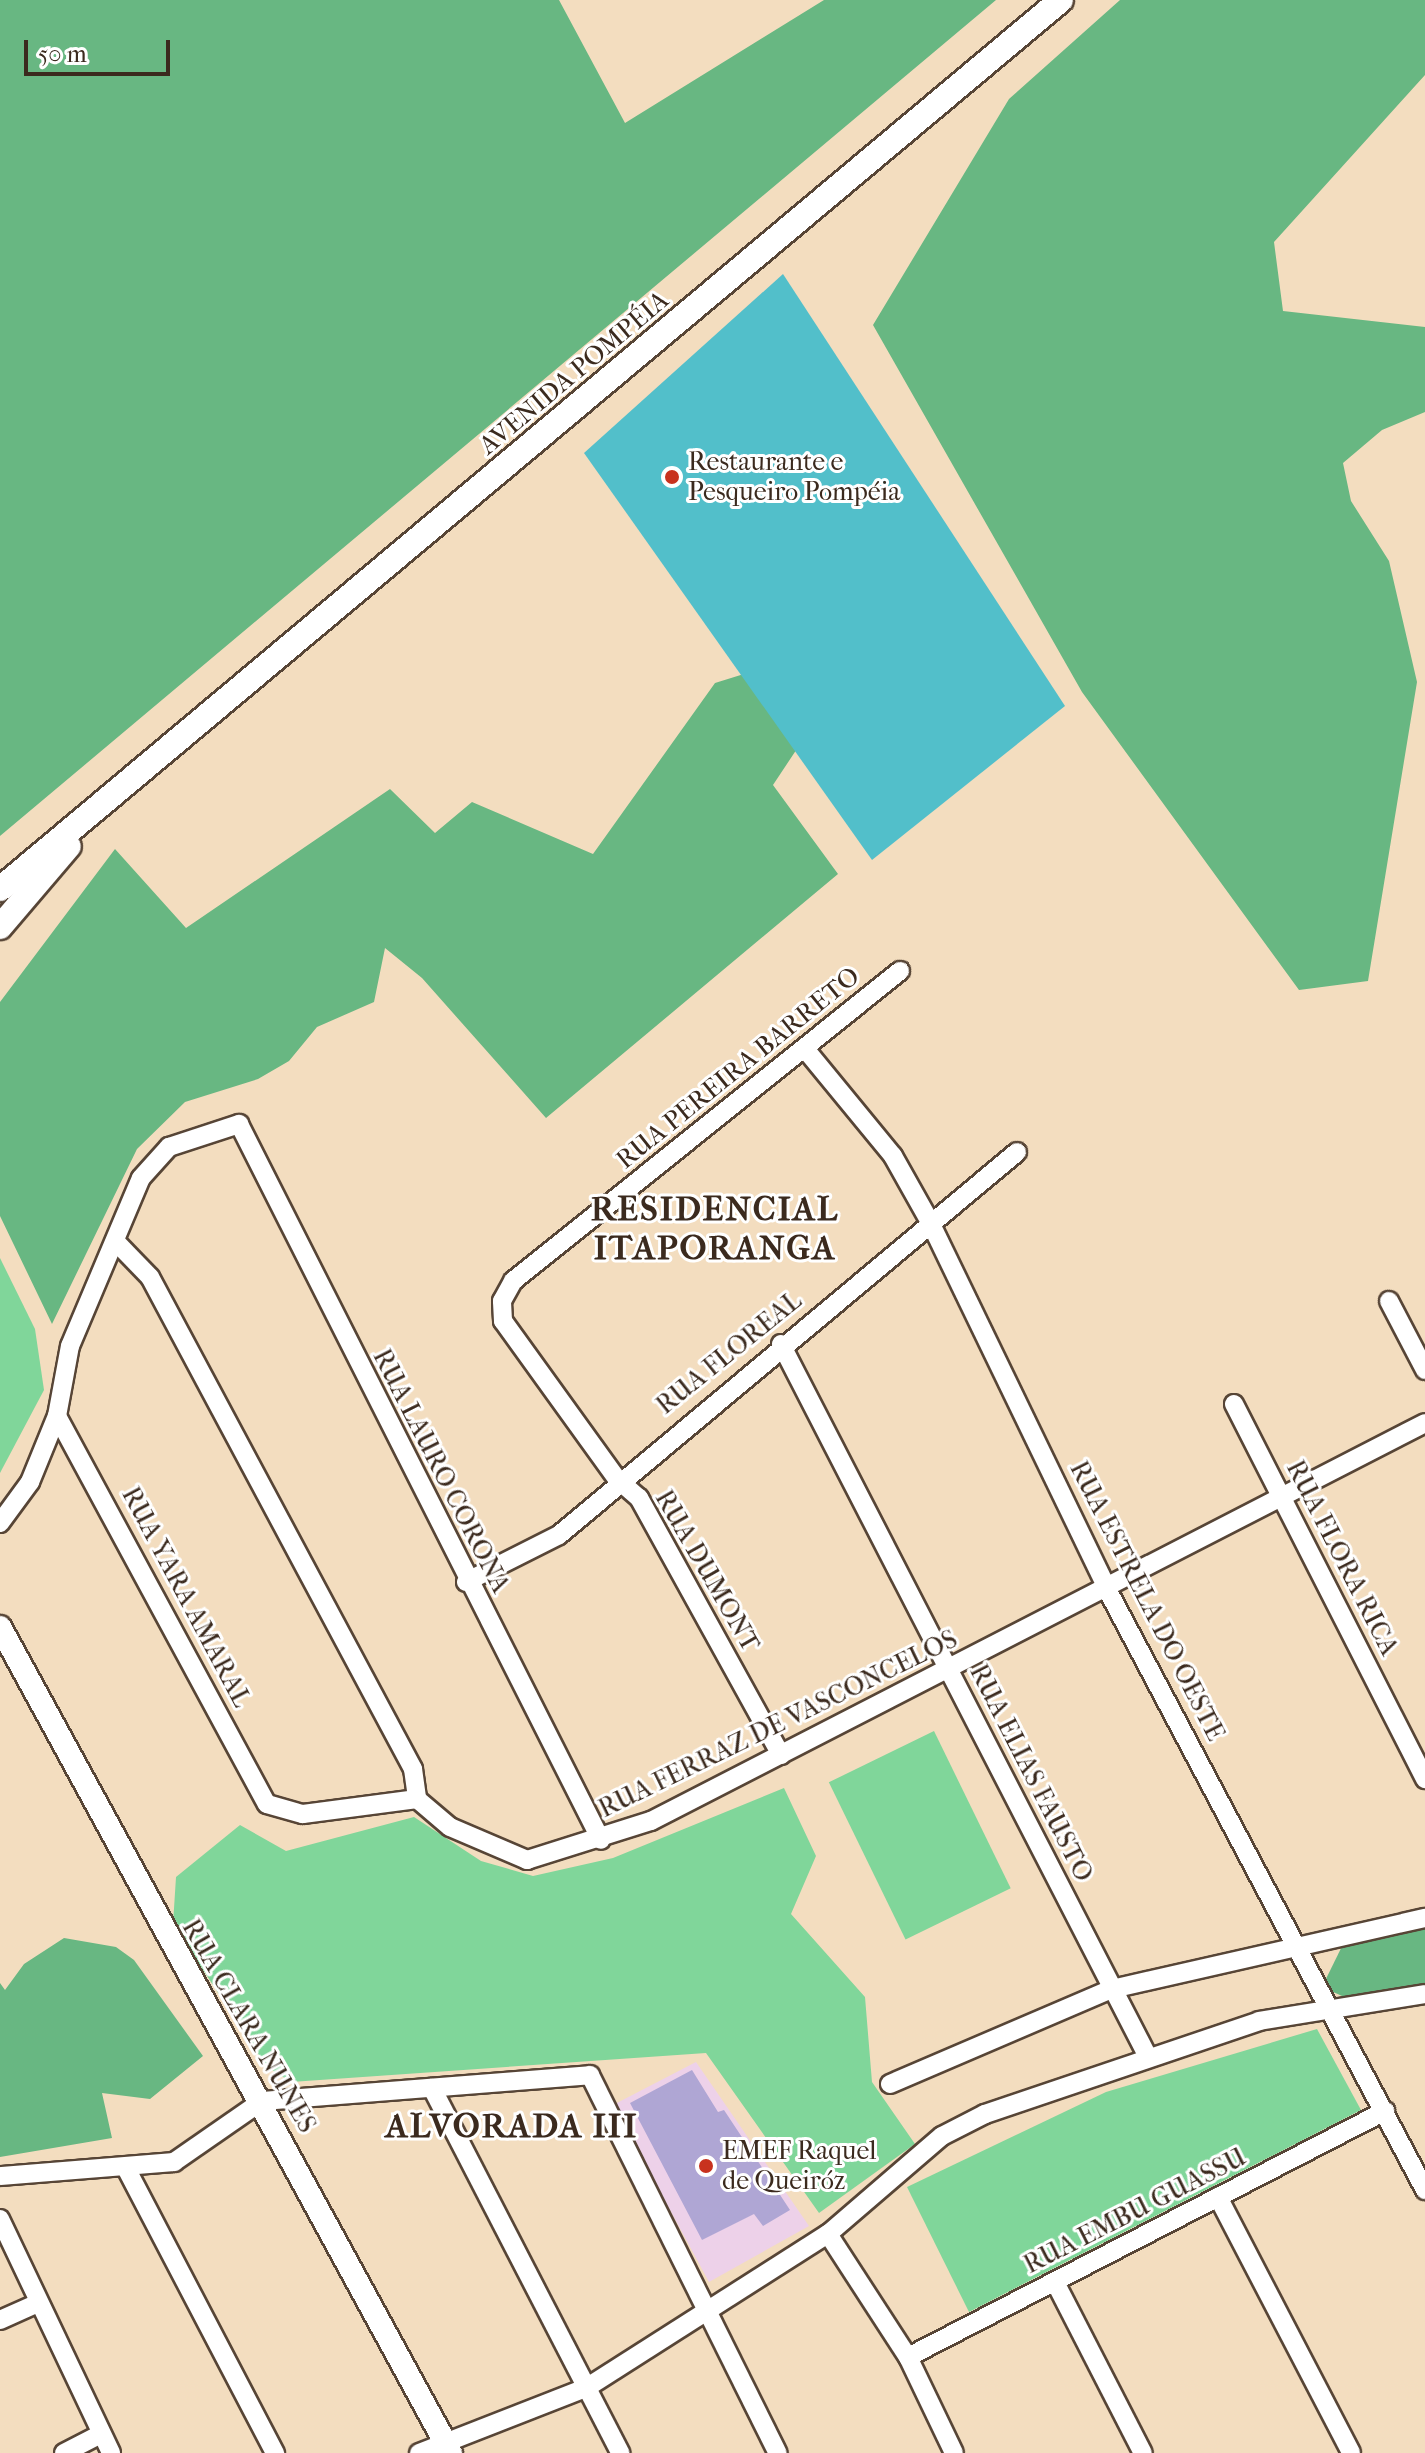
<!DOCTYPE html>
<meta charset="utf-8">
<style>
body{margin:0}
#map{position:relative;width:1425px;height:2453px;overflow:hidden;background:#f3ddbf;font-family:"IM FELL French Canon",serif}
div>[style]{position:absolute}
.built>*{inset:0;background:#edd1e9}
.green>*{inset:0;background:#80d69a;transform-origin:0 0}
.forest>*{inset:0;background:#68b782}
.water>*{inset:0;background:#52bfca}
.building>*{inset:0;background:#afa6d4}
.roads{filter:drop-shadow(2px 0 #574536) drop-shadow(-2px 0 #574536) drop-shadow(0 2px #574536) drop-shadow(0 -2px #574536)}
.minor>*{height:18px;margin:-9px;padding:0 9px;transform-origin:9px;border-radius:9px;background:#fff}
.tertiary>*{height:22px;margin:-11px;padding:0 11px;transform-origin:11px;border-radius:11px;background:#fff}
.secondary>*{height:24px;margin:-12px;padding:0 12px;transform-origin:12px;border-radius:12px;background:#fff}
.dots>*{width:22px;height:22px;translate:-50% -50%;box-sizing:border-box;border:4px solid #fff;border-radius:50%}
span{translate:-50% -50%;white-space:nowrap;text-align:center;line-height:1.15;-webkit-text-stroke:6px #fff;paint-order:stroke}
.street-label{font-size:26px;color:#3b2a1e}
.poi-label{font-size:26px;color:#3b2a1e}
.left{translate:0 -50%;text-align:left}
.district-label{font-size:34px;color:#3b2a1e;font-weight:700;letter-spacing:2px}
.scale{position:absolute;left:24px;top:40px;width:146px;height:36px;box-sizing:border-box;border:4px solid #3b2a1e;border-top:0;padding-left:10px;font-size:24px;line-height:28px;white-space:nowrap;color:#3b2a1e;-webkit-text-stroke:6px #fff;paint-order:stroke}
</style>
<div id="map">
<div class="built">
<div style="clip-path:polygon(696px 2062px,809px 2226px,709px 2282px,613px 2105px)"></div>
</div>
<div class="green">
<div style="clip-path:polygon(0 1258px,35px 1329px,44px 1390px,0 1473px)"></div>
<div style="left:934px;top:1731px;width:175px;height:117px;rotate:64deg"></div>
<div style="clip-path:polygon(784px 1788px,816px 1856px,791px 1914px,865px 1997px,872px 2082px,915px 2144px,819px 2213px,706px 2053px,291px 2082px,266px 2066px,173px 1924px,176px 1877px,240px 1825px,286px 1851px,414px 1817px,481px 1861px,533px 1876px,613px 1858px)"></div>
<div style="clip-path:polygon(1317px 2029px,1361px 2110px,969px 2312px,907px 2187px,1106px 2092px)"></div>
</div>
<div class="forest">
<div style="clip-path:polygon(0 0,559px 0,625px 123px,824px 0,996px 0,0 836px)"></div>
<div style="clip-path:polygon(1120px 0,1425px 0,1425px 75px,1274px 242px,1283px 311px,1425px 327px,1425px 412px,1382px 430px,1343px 463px,1351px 501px,1389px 561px,1417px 682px,1368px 981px,1299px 990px,1082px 692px,873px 325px,1009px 99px)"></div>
<div style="clip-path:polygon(798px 657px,840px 684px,773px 785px,838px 874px,546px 1118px,422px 978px,385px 948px,374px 1002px,317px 1027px,289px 1061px,258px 1079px,185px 1102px,137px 1149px,52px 1324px,0 1216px,0 1002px,115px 849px,186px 928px,390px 789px,435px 833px,472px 802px,593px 854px,715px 683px)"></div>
<div style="clip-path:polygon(1425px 1908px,1425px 1987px,1351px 2000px,1322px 1987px,1350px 1930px)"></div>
<div style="clip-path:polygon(64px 1938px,116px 1947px,134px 1960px,203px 2056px,150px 2099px,102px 2093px,112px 2138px,0 2157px,0 1983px,5px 1990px,24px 1964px)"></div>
</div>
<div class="water">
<div style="clip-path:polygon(783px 274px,1065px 706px,872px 860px,584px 453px)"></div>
</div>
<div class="building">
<div style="clip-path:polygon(692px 2070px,718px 2112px,724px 2110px,790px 2210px,763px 2226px,754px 2214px,702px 2240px,630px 2103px)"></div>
</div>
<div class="roads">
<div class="minor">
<div style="left:806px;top:1050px;width:137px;rotate:50.6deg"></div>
<div style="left:893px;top:1156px;width:76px;rotate:60.7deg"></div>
<div style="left:930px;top:1222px;width:410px;rotate:64.2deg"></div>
<div style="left:1108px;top:1591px;width:678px;rotate:62.11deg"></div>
<div style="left:117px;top:1243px;width:47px;rotate:45.9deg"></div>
<div style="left:150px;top:1277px;width:558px;rotate:61.87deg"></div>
<div style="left:413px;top:1769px;width:30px;rotate:82deg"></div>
<div style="left:417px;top:1799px;width:43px;rotate:40.3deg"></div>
<div style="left:450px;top:1827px;width:84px;rotate:23.2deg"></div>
<div style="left:527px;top:1860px;width:130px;rotate:-17.5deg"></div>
<div style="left:651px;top:1821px;width:870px;rotate:-27.21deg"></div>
<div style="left:1389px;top:1301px;width:78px;rotate:62.4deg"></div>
<div style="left:781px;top:1344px;width:800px;rotate:62.76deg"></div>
<div style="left:1234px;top:1404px;width:421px;rotate:63deg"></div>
<div style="left:57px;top:1416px;width:441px;rotate:61.6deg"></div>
<div style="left:267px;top:1804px;width:37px;rotate:16deg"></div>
<div style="left:303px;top:1814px;width:115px;rotate:-7.5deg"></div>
<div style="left:0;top:1523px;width:51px;rotate:-53.8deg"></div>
<div style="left:30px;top:1482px;width:71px;rotate:-67.8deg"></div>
<div style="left:57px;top:1416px;width:71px;rotate:-79.5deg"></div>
<div style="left:70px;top:1346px;width:182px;rotate:-67.1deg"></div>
<div style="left:141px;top:1178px;width:42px;rotate:-47.9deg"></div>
<div style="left:169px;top:1147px;width:74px;rotate:-18.2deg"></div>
<div style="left:239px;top:1124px;width:802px;rotate:63.18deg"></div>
<div style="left:466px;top:1582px;width:104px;rotate:-26.8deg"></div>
<div style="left:559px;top:1535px;width:597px;rotate:-39.9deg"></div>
<div style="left:781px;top:1755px;width:294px;rotate:-118.9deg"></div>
<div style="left:639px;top:1498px;width:29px;rotate:-139deg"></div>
<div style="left:617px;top:1479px;width:195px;rotate:-125.8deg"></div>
<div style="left:503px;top:1321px;width:20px;rotate:-93deg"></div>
<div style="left:502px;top:1301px;width:23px;rotate:-61deg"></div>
<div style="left:513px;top:1281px;width:496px;rotate:-38.7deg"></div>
<div style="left:890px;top:2084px;width:241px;rotate:-23.2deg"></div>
<div style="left:1112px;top:1989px;width:321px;rotate:-12.8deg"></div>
<div style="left:432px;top:2088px;width:411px;rotate:62.7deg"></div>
<div style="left:126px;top:2168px;width:322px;rotate:62.4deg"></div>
<div style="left:0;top:2176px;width:175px;rotate:-4.6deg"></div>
<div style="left:174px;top:2162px;width:107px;rotate:-34.7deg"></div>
<div style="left:262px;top:2101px;width:329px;rotate:-4.5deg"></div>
<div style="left:590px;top:2075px;width:422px;rotate:63.6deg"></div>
<div style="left:1218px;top:2197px;width:288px;rotate:62.5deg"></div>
<div style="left:0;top:2219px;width:259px;rotate:64.6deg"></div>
<div style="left:828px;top:2234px;width:147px;rotate:57deg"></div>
<div style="left:908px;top:2357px;width:106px;rotate:64.4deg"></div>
<div style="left:1055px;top:2282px;width:192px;rotate:62.8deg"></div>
<div style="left:0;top:2320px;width:42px;rotate:-24.1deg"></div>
<div style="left:908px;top:2357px;width:537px;rotate:-27.28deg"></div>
<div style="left:64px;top:2453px;width:42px;rotate:-27.2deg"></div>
<div style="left:419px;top:2453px;width:179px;rotate:-21.3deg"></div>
<div style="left:586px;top:2388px;width:287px;rotate:-32.5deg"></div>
<div style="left:828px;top:2234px;width:150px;rotate:-40.7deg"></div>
<div style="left:942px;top:2136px;width:48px;rotate:-27.1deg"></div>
<div style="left:985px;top:2114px;width:289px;rotate:-18.7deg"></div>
<div style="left:1259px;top:2021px;width:168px;rotate:-9.2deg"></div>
</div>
<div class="tertiary">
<div style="left:0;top:1627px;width:941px;rotate:61.37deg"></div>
</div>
<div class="secondary">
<div style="left:0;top:889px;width:1384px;rotate:-39.96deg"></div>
<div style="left:0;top:927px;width:106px;rotate:-49.6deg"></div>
</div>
</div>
<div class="dots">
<div style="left:672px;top:477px;background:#c8321e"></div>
<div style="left:706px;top:2166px;background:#c8321e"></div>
</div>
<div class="street-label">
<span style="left:574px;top:373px;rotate:-40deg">AVENIDA POMPÉIA</span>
<span style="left:738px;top:1068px;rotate:-39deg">RUA PEREIRA BARRETO</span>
<span style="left:729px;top:1353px;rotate:-39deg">RUA FLOREAL</span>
<span style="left:441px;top:1471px;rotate:63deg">RUA LAURO CORONA</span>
<span style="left:1342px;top:1558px;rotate:63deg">RUA FLORA RICA</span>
<span style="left:707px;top:1571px;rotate:60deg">RUA DUMONT</span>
<span style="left:186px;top:1597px;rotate:62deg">RUA YARA AMARAL</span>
<span style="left:1147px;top:1601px;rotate:63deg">RUA ESTRELA DO OESTE</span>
<span style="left:778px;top:1724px;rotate:-26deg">RUA FERRAZ DE VASCONCELOS</span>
<span style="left:1031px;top:1773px;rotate:63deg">RUA ELIAS FAUSTO</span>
<span style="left:249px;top:2026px;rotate:60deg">RUA CLARA NUNES</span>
<span style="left:1135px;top:2211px;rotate:-27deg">RUA EMBU GUASSU</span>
</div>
<div class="poi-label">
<span class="left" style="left:688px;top:477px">Restaurante e<br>Pesqueiro Pompéia</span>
<span class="left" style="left:722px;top:2166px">EMEF Raquel<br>de Queiróz</span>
</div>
<div class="district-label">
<span style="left:715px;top:1229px">RESIDENCIAL<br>ITAPORANGA</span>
<span style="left:512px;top:2127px">ALVORADA III</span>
</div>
<div class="scale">50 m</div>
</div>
